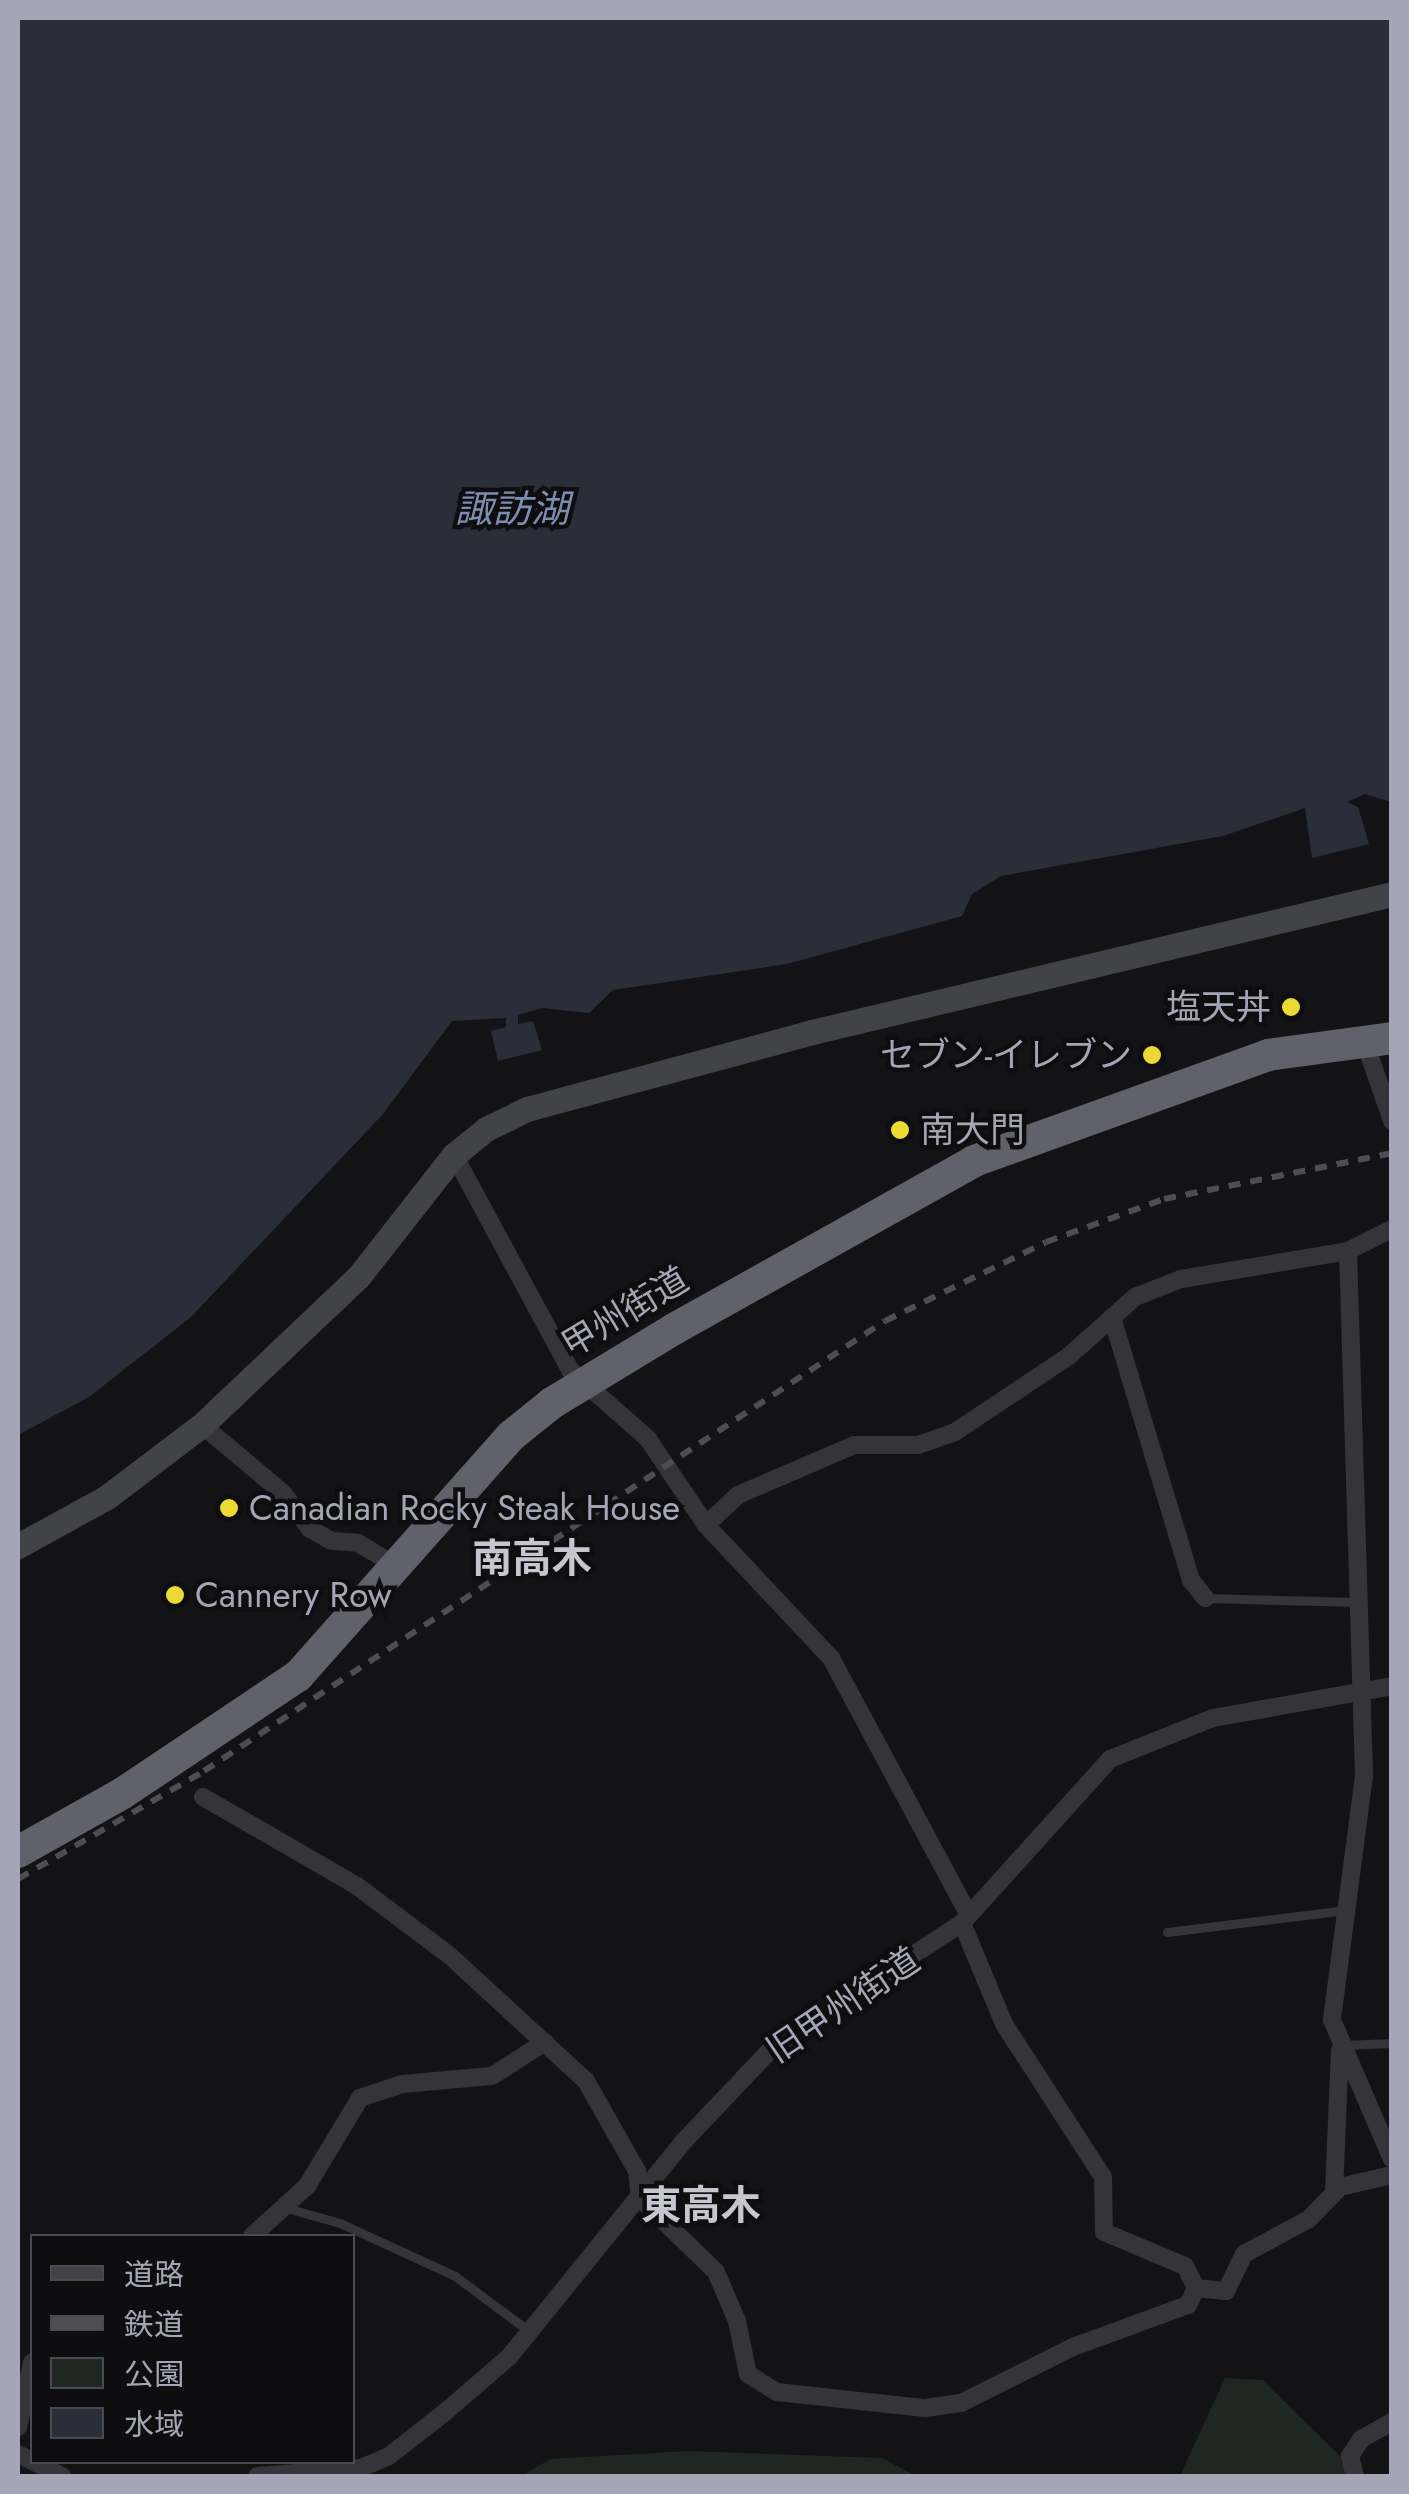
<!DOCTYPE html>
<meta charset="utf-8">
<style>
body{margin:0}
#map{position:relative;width:1409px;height:2494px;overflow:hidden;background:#131315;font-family:Jost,"Noto Sans JP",sans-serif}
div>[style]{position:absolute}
.green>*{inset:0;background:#1f2722}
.water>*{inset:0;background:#2a2e38}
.lane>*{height:9px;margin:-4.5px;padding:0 4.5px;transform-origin:4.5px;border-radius:4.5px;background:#353439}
.street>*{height:18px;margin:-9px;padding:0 9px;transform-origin:9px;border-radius:9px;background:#353439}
.secondary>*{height:25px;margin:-12.5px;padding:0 12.5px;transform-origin:12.5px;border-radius:12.5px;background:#424249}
.highway>*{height:32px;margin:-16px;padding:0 16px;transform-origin:16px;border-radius:16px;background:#60616a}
.rail>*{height:6px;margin-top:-3px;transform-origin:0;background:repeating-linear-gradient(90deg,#4d4d54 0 12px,transparent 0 22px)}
.dots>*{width:28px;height:28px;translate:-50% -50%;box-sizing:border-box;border:5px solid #0e0e10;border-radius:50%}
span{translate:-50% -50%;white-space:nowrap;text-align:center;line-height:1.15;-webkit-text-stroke:9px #0e0e10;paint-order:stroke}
.poi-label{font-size:35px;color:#a5a6b5}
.right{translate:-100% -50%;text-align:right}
.left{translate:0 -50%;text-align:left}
.street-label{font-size:35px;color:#a5a6b5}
.water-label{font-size:38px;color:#7d8caf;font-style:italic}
.quarter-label{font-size:40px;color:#c6c6d1;font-weight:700}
.frame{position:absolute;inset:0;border:20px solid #a5a6b5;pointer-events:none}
.legend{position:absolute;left:30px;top:2234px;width:325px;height:230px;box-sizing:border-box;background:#0e0e10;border:2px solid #4a4b52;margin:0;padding:12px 18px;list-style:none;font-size:30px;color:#a5a6b5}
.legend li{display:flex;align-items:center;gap:20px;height:50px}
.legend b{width:50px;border:2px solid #4a4b52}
</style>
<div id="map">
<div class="green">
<div style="clip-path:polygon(1225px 2378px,1263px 2380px,1360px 2476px,1180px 2476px)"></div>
<div style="clip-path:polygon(688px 2451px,882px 2458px,916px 2476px,522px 2476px,550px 2459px)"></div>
</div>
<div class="water">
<div style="clip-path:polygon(18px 18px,1391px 18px,1391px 802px,1365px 794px,1347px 802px,1358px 807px,1369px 844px,1312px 858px,1305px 808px,1223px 836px,1001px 876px,972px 894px,962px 916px,787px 964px,613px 990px,589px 1013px,542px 1008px,518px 1015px,518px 1024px,533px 1021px,542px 1050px,498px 1061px,491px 1031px,506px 1027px,506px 1018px,452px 1021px,383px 1114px,191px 1317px,89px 1397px,18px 1435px)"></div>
</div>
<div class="lane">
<div style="left:1205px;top:1598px;width:153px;rotate:1.5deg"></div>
<div style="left:1167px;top:1932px;width:179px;rotate:-7deg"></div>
<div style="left:1344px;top:2045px;width:48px;rotate:-2.4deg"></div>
<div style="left:283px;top:2207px;width:59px;rotate:15.7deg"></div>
<div style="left:340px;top:2223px;width:127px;rotate:24.7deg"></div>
<div style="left:455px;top:2276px;width:94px;rotate:36.7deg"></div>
</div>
<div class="street">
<div style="left:1364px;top:1040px;width:86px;rotate:70.9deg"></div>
<div style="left:454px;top:1155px;width:246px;rotate:61.6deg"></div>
<div style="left:571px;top:1371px;width:103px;rotate:41.4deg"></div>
<div style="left:648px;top:1439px;width:104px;rotate:56deg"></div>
<div style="left:706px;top:1525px;width:183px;rotate:46.8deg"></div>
<div style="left:831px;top:1658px;width:292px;rotate:61.8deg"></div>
<div style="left:1348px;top:1251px;width:525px;rotate:88.25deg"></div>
<div style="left:1364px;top:1776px;width:246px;rotate:97.5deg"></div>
<div style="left:1332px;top:2020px;width:151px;rotate:66.7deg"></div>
<div style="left:1112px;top:1317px;width:275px;rotate:73.3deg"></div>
<div style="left:1191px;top:1580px;width:23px;rotate:52deg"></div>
<div style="left:202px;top:1425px;width:106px;rotate:40deg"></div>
<div style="left:283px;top:1493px;width:45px;rotate:53.1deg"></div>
<div style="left:310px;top:1529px;width:25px;rotate:29deg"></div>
<div style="left:332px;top:1541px;width:26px;rotate:4deg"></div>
<div style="left:358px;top:1543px;width:41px;rotate:31deg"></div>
<div style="left:706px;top:1525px;width:44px;rotate:-43.2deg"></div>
<div style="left:738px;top:1495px;width:126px;rotate:-23.3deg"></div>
<div style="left:854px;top:1445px;width:64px"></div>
<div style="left:918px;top:1445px;width:39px;rotate:-19deg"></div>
<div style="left:955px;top:1432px;width:137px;rotate:-33.7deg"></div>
<div style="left:1069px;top:1356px;width:89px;rotate:-41.8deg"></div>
<div style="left:1135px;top:1297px;width:49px;rotate:-21.4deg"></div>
<div style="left:1181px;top:1279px;width:169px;rotate:-9.5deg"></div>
<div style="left:1348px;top:1251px;width:49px;rotate:-26.6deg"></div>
<div style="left:203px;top:1797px;width:178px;rotate:30deg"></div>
<div style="left:357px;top:1886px;width:115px;rotate:36.9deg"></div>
<div style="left:449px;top:1955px;width:186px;rotate:42.6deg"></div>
<div style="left:586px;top:2081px;width:103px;rotate:60.5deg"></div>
<div style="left:637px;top:2171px;width:27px;rotate:84deg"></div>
<div style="left:640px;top:2198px;width:106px;rotate:44.2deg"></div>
<div style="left:716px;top:2272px;width:53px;rotate:66.8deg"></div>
<div style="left:737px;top:2321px;width:54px;rotate:78.3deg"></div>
<div style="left:748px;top:2374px;width:34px;rotate:32deg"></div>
<div style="left:777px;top:2392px;width:149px;rotate:6.2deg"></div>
<div style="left:925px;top:2408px;width:36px;rotate:-8deg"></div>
<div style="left:961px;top:2403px;width:125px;rotate:-26.6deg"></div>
<div style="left:1073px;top:2347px;width:122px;rotate:-20.1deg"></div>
<div style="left:1188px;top:2305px;width:19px;rotate:-65deg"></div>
<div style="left:962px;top:1923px;width:109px;rotate:67.4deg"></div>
<div style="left:1004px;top:2024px;width:182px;rotate:57.1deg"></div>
<div style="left:1103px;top:2177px;width:55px;rotate:89deg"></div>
<div style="left:1104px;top:2232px;width:88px;rotate:22.8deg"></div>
<div style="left:1185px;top:2266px;width:25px;rotate:63deg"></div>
<div style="left:1334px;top:2192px;width:142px;rotate:-87.6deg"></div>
<div style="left:252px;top:2236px;width:74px;rotate:-42.3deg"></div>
<div style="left:307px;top:2186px;width:103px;rotate:-58.9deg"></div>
<div style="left:360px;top:2098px;width:44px;rotate:-18.4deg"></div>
<div style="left:402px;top:2084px;width:90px;rotate:-5.1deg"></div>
<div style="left:492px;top:2076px;width:63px;rotate:-32.7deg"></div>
<div style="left:1196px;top:2288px;width:30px;rotate:6deg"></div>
<div style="left:1226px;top:2291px;width:41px;rotate:-64.1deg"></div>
<div style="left:1244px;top:2254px;width:74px;rotate:-28.3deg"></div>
<div style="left:1309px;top:2219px;width:45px;rotate:-45.9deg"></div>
<div style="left:1340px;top:2187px;width:53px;rotate:-13deg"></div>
<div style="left:18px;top:2427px;width:66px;rotate:-77.7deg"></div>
<div style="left:18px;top:2454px;width:49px;rotate:26.6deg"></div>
<div style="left:257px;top:2476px;width:104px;rotate:-4.4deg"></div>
<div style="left:361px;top:2468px;width:30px;rotate:-23deg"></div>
<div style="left:389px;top:2456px;width:70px;rotate:-38deg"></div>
<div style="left:444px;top:2413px;width:86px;rotate:-40.7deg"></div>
<div style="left:509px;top:2357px;width:277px;rotate:-51deg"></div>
<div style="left:683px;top:2142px;width:131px;rotate:-46.5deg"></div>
<div style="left:773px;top:2047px;width:226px;rotate:-33.3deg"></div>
<div style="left:962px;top:1923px;width:221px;rotate:-47.9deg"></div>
<div style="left:1110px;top:1759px;width:111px;rotate:-21.7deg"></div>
<div style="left:1213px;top:1718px;width:182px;rotate:-10.1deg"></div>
<div style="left:1355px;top:2476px;width:21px;rotate:-104deg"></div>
<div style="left:1350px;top:2456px;width:20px;rotate:-57deg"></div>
<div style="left:1361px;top:2439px;width:35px;rotate:-29deg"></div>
</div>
<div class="secondary">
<div style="left:18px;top:1546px;width:102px;rotate:-28.8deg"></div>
<div style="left:107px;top:1497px;width:119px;rotate:-37.2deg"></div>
<div style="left:202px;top:1425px;width:216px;rotate:-43.5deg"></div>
<div style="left:359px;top:1276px;width:154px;rotate:-51.9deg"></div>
<div style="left:454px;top:1155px;width:41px;rotate:-39.1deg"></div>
<div style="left:486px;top:1129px;width:46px;rotate:-26deg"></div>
<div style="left:527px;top:1109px;width:295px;rotate:-15.1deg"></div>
<div style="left:812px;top:1032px;width:596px;rotate:-13.38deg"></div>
</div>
<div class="highway">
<div style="left:18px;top:1852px;width:120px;rotate:-29.3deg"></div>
<div style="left:123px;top:1793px;width:211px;rotate:-33.8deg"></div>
<div style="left:298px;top:1676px;width:321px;rotate:-48.4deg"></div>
<div style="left:511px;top:1436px;width:53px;rotate:-38.8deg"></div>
<div style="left:552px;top:1403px;width:143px;rotate:-31.2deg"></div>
<div style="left:674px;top:1329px;width:344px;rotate:-29.2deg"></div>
<div style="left:974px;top:1161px;width:313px;rotate:-19.8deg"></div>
<div style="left:1268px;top:1055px;width:125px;rotate:-7.8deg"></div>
</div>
<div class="rail">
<div style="left:18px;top:1879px;width:215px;rotate:-30.1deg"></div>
<div style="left:204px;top:1771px;width:816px;rotate:-33.46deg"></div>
<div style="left:885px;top:1321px;width:179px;rotate:-26.1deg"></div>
<div style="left:1046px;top:1242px;width:126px;rotate:-20deg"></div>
<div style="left:1164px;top:1199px;width:233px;rotate:-11.4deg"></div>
</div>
<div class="dots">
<div style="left:1291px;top:1007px;background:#ecd934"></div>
<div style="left:1152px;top:1055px;background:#ecd934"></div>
<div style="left:900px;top:1130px;background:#ecd934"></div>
<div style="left:229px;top:1508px;background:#ecd934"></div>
<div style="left:175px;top:1595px;background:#ecd934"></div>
</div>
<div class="poi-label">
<span class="right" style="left:1271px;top:1007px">塩天丼</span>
<span class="right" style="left:1132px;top:1055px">セブン-イレブン</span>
<span class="left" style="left:920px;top:1130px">南大門</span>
<span class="left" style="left:249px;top:1508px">Canadian Rocky Steak House</span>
<span class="left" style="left:195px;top:1595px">Cannery Row</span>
</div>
<div class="street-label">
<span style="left:625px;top:1312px;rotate:-31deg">甲州街道</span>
<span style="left:843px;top:2005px;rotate:-34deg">旧甲州街道</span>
</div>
<div class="water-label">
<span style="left:512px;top:509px">諏訪湖</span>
</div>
<div class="quarter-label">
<span style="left:532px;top:1558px">南高木</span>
<span style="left:701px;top:2205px">東高木</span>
</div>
<div class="frame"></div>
<ul class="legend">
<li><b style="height:12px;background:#424249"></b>道路</li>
<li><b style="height:12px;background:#4d4d54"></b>鉄道</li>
<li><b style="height:28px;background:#1f2722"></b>公園</li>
<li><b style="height:28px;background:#2a2e38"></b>水域</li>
</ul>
</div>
